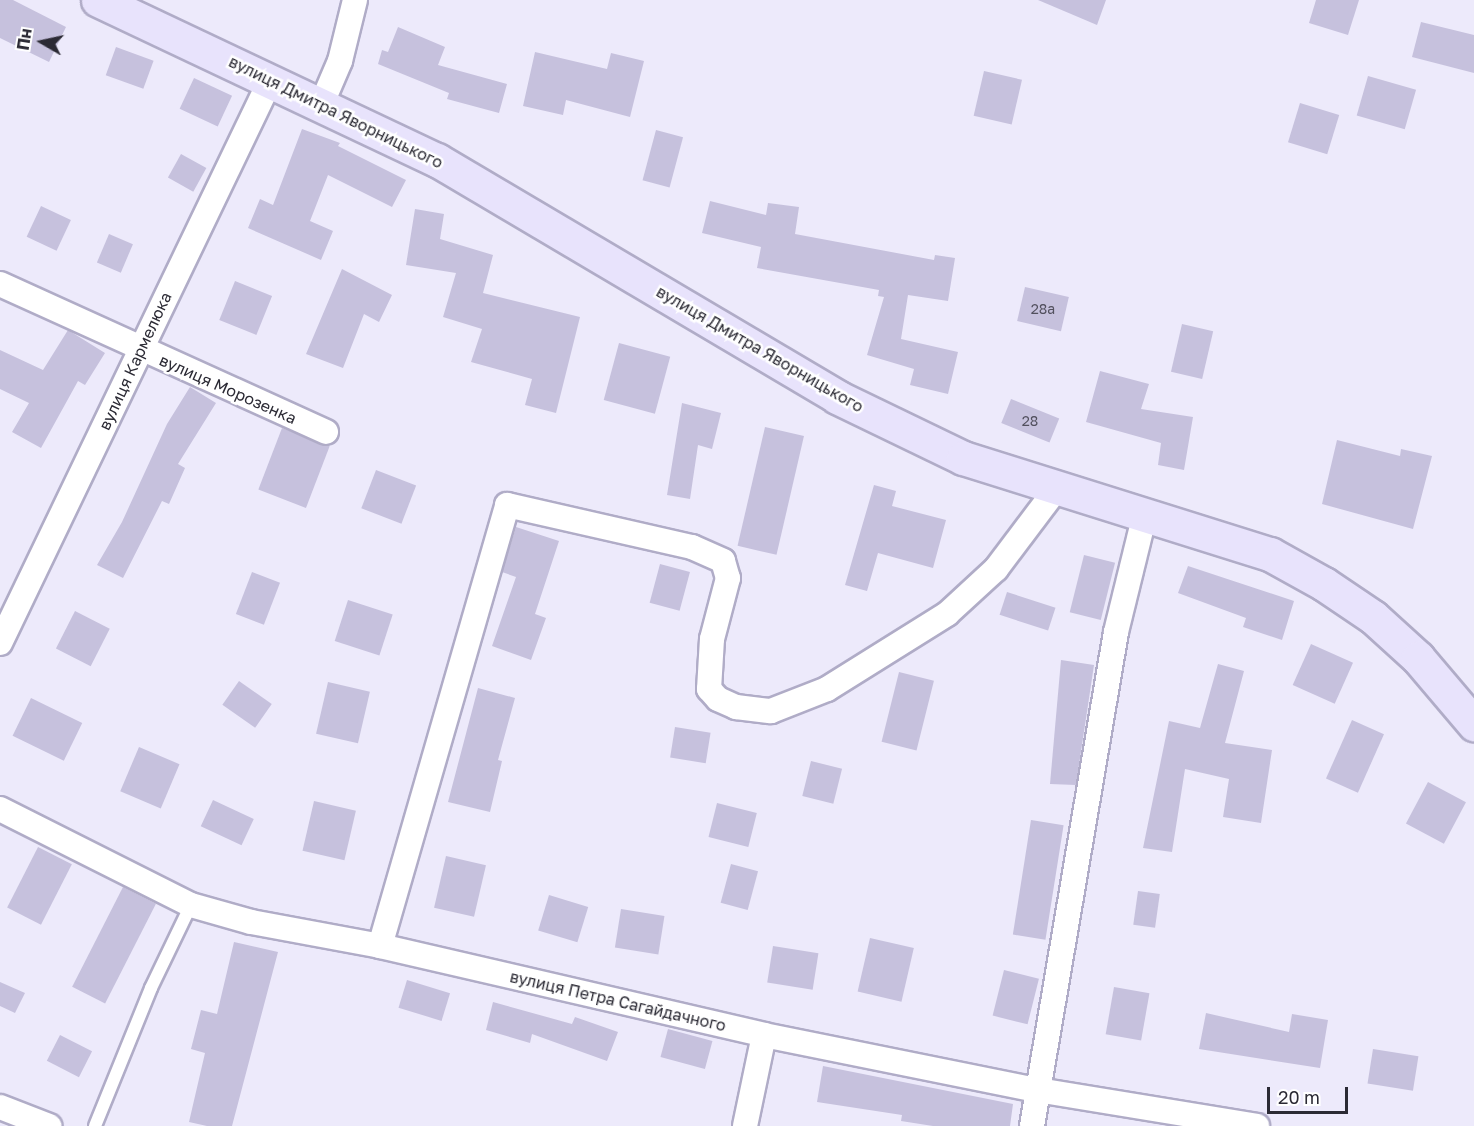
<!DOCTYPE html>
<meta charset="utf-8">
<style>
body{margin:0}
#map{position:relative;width:1474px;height:1126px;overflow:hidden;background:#edeafb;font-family:"Golos Text",sans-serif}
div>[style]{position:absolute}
.building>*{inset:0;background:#c6c1dd;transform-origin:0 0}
.roads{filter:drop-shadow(2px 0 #b0acc7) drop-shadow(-2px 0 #b0acc7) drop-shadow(0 2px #b0acc7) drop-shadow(0 -2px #b0acc7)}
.lane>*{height:12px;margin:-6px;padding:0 6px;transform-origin:6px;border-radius:6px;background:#fff}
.street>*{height:24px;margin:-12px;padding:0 12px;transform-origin:12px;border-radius:12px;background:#fff}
.secondary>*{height:33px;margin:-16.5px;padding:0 16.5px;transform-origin:16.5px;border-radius:16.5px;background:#e8e3fc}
span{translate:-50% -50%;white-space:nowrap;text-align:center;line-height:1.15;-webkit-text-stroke:5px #fff;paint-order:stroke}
.number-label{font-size:14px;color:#52505e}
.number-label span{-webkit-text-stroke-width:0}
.street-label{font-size:16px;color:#2b2a34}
.north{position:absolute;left:12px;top:12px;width:60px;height:60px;-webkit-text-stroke:4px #fff;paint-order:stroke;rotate:279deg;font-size:16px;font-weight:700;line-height:24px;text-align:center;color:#2b2a34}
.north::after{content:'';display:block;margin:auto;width:21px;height:27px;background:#2b2a34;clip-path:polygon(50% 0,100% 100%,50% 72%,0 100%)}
.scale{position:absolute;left:1267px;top:1087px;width:81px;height:27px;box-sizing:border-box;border:3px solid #2b2a34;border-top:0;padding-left:8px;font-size:18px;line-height:21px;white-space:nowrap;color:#2b2a34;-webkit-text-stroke:4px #fff;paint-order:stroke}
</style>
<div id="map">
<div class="building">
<div style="clip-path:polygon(0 0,13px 0,66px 27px,49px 62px,0 38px)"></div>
<div style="clip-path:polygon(1038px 0,1106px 0,1097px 25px)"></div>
<div style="clip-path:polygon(1316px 0,1359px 0,1348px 35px,1309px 23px)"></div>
<div style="clip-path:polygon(1421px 22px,1474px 35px,1474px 73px,1412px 57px)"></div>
<div style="clip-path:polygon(398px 27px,445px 47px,438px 65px,507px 84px,499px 113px,447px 99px,449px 93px,378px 64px,382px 50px,388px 52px)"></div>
<div style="left:116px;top:47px;width:40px;height:30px;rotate:20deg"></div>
<div style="clip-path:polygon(535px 52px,607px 69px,611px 53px,644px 61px,630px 117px,566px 100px,563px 115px,523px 106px)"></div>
<div style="left:984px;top:71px;width:39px;height:46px;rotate:13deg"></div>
<div style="left:1368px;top:76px;width:50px;height:41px;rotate:16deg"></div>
<div style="left:194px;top:78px;width:42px;height:34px;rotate:25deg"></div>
<div style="left:1300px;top:103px;width:41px;height:41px;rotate:17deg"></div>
<div style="clip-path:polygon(302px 129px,340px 143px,338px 146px,406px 180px,392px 207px,328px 175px,310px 221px,333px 231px,321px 260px,248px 228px,260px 199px,273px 205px)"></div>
<div style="left:656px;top:130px;width:28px;height:52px;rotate:15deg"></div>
<div style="left:181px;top:154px;width:29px;height:27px;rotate:29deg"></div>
<div style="clip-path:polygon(710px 201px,766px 215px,768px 203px,799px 207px,795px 234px,934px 260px,935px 255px,955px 258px,948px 301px,908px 295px,901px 339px,958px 352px,948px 394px,910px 385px,914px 369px,867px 355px,884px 297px,878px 296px,879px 290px,757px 268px,761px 247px,702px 233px)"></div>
<div style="left:41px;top:206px;width:33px;height:34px;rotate:25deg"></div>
<div style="clip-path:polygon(415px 209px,444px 214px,440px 239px,493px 255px,483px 293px,580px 317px,556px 413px,525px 405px,532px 379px,471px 362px,482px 329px,443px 317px,456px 273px,406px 265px)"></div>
<div style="left:109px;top:234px;width:26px;height:31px;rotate:23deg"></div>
<div style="clip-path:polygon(342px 269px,392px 295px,379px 322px,364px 314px,343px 368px,306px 354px)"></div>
<div style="left:235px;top:281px;width:40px;height:42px;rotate:22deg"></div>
<div style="left:1025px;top:287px;width:45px;height:35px;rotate:13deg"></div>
<div style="left:1182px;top:324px;width:32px;height:49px;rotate:13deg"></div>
<div style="clip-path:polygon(68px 330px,105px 353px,85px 385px,78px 381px,41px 448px,12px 432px,29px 403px,0 389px,0 350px,43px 370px)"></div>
<div style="left:619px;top:343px;width:53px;height:59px;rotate:15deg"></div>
<div style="clip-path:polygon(1100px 371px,1149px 384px,1141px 409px,1193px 417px,1184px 470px,1158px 465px,1161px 443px,1086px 422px)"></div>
<div style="clip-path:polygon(190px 387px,216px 403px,178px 464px,185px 468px,169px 504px,162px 501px,123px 578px,97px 565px,122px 522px,167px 424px)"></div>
<div style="left:1011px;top:399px;width:52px;height:26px;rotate:22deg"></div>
<div style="clip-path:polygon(682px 403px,721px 413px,712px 449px,698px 445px,690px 499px,667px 495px)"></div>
<div style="left:765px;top:427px;width:40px;height:122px;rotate:13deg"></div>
<div style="left:282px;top:428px;width:51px;height:66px;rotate:21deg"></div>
<div style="clip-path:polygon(1337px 440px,1400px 456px,1401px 449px,1432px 456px,1413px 529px,1322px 504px)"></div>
<div style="left:376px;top:470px;width:43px;height:41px;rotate:21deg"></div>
<div style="clip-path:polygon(874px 485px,896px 491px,892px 506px,946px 520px,933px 568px,878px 553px,867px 591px,845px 585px)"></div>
<div style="clip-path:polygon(516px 527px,559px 541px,535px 614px,546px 618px,531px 660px,492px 646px,516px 577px,502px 572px)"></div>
<div style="left:1084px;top:555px;width:32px;height:59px;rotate:14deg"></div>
<div style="left:660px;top:564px;width:31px;height:40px;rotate:15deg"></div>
<div style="clip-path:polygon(1188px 566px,1294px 601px,1282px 640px,1243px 627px,1246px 618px,1178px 593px)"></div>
<div style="left:252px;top:572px;width:30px;height:45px;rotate:21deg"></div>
<div style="left:1007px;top:592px;width:51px;height:24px;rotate:18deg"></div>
<div style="left:348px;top:600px;width:47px;height:43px;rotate:18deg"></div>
<div style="left:75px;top:611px;width:39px;height:42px;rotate:27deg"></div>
<div style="left:1311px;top:644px;width:46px;height:45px;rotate:24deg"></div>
<div style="clip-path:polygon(1061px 660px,1094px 665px,1076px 785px,1050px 784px)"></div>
<div style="clip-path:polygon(1218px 664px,1244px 671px,1225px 743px,1272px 750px,1261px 823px,1223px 817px,1229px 779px,1185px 769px,1172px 852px,1143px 848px,1169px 721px,1200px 728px)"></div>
<div style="left:899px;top:672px;width:36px;height:72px;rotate:14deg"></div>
<div style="left:239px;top:681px;width:40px;height:29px;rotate:35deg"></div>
<div style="left:328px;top:682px;width:43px;height:53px;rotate:13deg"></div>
<div style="clip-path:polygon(478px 688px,515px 698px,498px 760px,502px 761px,490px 812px,448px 802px)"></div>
<div style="left:31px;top:698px;width:57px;height:42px;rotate:26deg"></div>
<div style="left:1352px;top:720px;width:35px;height:64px;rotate:24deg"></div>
<div style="left:675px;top:727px;width:36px;height:31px;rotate:9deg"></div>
<div style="left:139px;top:747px;width:44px;height:48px;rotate:23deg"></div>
<div style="left:811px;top:761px;width:32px;height:36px;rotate:14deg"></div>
<div style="left:1428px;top:782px;width:43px;height:47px;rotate:28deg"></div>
<div style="left:213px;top:800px;width:45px;height:29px;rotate:25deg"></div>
<div style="left:314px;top:801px;width:43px;height:51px;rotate:13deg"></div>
<div style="left:717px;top:803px;width:41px;height:35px;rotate:14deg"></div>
<div style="left:1031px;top:820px;width:33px;height:116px;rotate:9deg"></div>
<div style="left:38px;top:847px;width:38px;height:68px;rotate:27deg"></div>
<div style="left:446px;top:856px;width:41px;height:53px;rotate:13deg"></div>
<div style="left:731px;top:864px;width:28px;height:40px;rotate:15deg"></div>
<div style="left:123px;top:887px;width:37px;height:112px;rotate:27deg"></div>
<div style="left:1138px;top:891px;width:22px;height:34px;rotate:8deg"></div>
<div style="left:549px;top:895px;width:41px;height:37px;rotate:17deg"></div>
<div style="left:621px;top:909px;width:44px;height:39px;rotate:9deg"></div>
<div style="left:870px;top:938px;width:45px;height:55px;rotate:13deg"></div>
<div style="clip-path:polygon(234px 942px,278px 952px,232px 1126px,207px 1126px,189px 1122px,205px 1053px,191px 1049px,201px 1010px,217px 1014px)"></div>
<div style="left:773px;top:946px;width:46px;height:37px;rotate:9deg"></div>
<div style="left:1004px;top:970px;width:36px;height:47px;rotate:14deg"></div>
<div style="left:407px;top:980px;width:45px;height:29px;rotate:17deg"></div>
<div style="clip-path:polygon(0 982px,25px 993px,15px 1013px,0 1006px)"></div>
<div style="left:1114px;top:987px;width:36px;height:48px;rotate:10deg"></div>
<div style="clip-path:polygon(493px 1002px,572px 1024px,575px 1017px,618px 1032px,607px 1061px,532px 1034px,530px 1043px,486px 1030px)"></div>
<div style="clip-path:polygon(1206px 1013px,1289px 1032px,1292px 1014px,1328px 1020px,1320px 1068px,1199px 1049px)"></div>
<div style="left:668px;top:1029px;width:46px;height:29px;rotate:15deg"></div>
<div style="left:60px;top:1035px;width:36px;height:29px;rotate:27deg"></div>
<div style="left:1373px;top:1049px;width:46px;height:35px;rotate:9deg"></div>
<div style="clip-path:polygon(823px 1066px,1013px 1104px,1010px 1126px,933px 1126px,901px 1121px,902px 1115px,817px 1102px)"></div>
</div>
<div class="roads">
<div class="lane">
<div style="left:95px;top:1126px;width:149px;rotate:-67.9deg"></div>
<div style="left:151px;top:988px;width:92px;rotate:-64.3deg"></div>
</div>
<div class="street">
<div style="left:322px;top:103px;width:46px;rotate:-66.8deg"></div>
<div style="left:340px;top:61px;width:63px;rotate:-76.2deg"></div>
<div style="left:0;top:284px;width:358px;rotate:24.4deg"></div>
<div style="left:0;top:643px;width:626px;rotate:-64.34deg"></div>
<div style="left:0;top:809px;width:214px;rotate:26.7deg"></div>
<div style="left:191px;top:905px;width:62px;rotate:15.8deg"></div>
<div style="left:251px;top:922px;width:131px;rotate:10.5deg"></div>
<div style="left:380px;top:946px;width:394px;rotate:13deg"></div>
<div style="left:764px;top:1035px;width:279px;rotate:11.4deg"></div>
<div style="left:1038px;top:1090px;width:222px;rotate:9.3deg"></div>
<div style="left:380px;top:946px;width:459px;rotate:-73.9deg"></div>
<div style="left:507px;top:505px;width:190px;rotate:12.8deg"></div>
<div style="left:692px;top:547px;width:34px;rotate:24deg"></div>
<div style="left:723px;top:561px;width:18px;rotate:74deg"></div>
<div style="left:728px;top:578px;width:63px;rotate:104.7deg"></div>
<div style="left:712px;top:639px;width:50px;rotate:93.4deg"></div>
<div style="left:709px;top:689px;width:13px;rotate:48deg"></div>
<div style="left:718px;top:699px;width:20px;rotate:24deg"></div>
<div style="left:736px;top:707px;width:35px;rotate:7deg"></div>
<div style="left:771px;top:711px;width:60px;rotate:-21.4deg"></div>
<div style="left:827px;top:689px;width:142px;rotate:-32deg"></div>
<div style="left:947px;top:614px;width:67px;rotate:-42.6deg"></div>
<div style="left:996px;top:569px;width:101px;rotate:-53deg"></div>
<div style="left:0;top:1107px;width:53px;rotate:21.2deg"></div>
<div style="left:745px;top:1126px;width:93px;rotate:-78.2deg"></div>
<div style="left:1032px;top:1126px;width:501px;rotate:-80.35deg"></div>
<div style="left:1116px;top:632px;width:122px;rotate:-76.2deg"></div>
</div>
<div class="secondary">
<div style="left:98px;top:0;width:375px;rotate:25.3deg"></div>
<div style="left:437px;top:160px;width:465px;rotate:30.6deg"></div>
<div style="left:837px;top:397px;width:140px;rotate:25.8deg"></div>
<div style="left:963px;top:458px;width:322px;rotate:17.4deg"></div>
<div style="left:1270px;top:554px;width:62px;rotate:29.1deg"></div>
<div style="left:1324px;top:584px;width:59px;rotate:34deg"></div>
<div style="left:1373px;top:617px;width:61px;rotate:42.3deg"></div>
<div style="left:1418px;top:658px;width:87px;rotate:49.7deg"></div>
</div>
</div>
<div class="number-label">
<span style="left:1043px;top:309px">28а</span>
<span style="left:1030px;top:421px">28</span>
</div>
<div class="street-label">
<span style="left:336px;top:112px;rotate:26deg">вулиця Дмитра Яворницького</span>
<span style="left:760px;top:349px;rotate:30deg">вулиця Дмитра Яворницького</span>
<span style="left:135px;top:361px;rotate:-65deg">вулиця Кармелюка</span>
<span style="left:228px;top:389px;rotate:24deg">вулиця Морозенка</span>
<span style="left:618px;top:1001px;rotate:13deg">вулиця Петра Сагайдачного</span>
</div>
<div class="north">Пн</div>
<div class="scale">20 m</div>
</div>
